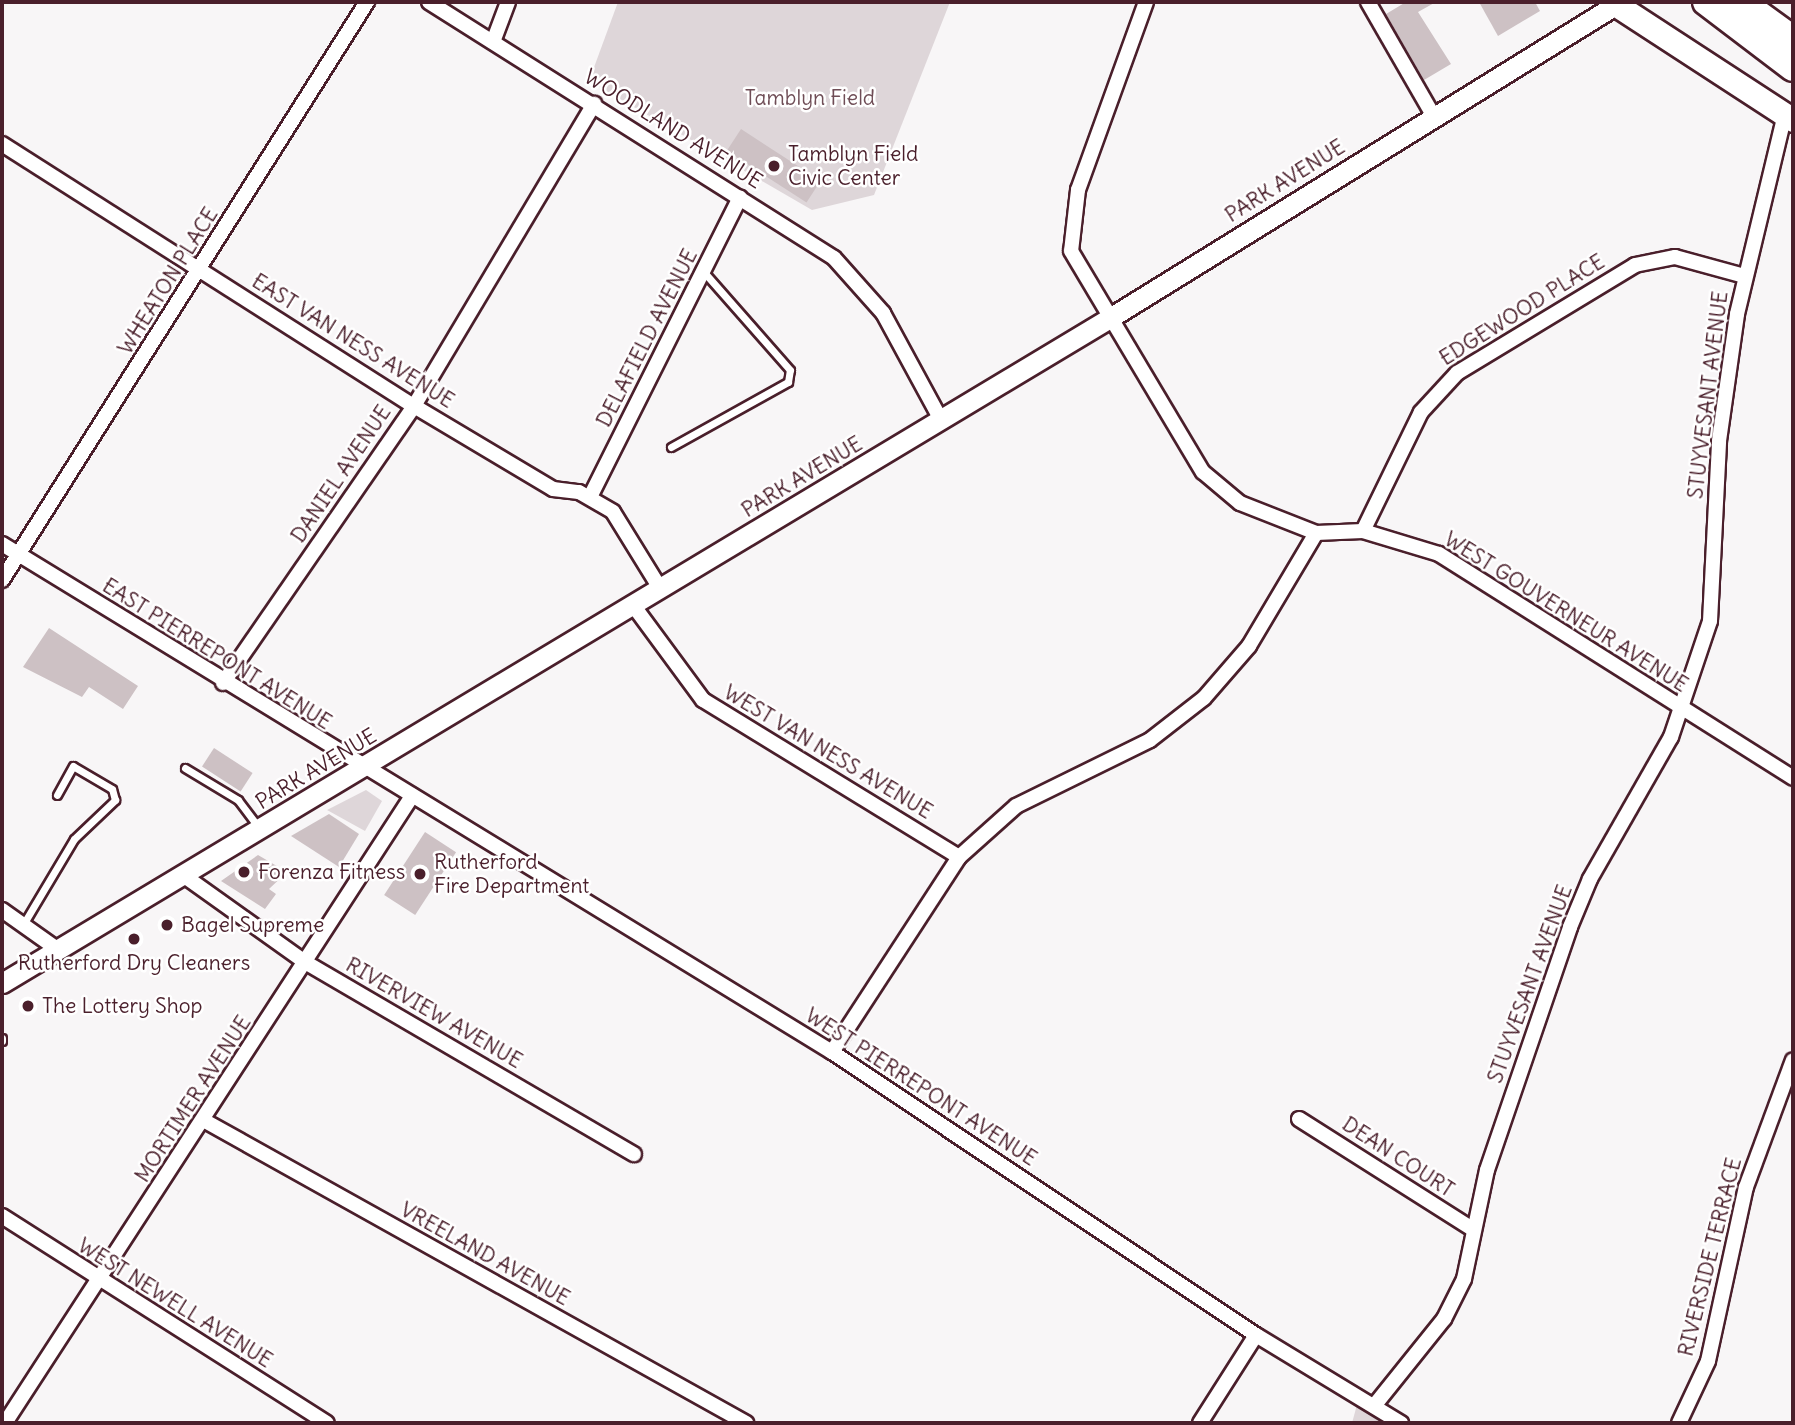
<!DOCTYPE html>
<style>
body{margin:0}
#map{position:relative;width:1795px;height:1425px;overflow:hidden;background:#f8f6f7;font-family:Delius,sans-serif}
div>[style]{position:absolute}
.green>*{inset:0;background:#ded6d9}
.building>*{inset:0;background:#cdc1c4;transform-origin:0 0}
.roads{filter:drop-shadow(2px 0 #4a1f2b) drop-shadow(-2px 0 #4a1f2b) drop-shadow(0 2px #4a1f2b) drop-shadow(0 -2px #4a1f2b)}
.lane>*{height:7px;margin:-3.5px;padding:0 3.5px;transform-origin:3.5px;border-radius:3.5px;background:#fff}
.street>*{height:14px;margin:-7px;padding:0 7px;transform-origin:7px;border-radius:7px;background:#fff}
.secondary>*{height:19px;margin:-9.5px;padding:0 9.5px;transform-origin:9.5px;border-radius:9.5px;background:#fff}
.primary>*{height:23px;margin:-11.5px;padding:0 11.5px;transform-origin:11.5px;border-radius:11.5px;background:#fff}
.highway>*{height:26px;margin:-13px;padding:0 13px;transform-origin:13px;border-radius:13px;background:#fff}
.dots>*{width:19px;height:19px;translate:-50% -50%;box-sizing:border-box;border:4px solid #fff;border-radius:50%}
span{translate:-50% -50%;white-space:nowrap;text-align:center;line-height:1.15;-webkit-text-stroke:5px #fff;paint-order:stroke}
.park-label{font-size:21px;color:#6f4d56}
.street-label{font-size:21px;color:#4a1f2b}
.poi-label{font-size:21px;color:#4a1f2b}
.left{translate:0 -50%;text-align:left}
.frame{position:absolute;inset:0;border:4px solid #4a1f2b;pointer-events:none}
</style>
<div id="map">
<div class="green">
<div style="clip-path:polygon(618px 2px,950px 2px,874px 195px,812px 210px,589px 81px)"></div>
<div style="clip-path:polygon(366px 790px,382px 801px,365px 831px,327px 810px)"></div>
<div style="clip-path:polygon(1358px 1401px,1398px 1423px,1352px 1423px)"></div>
</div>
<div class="building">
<div style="clip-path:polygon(1406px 2px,1436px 2px,1418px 12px,1451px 64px,1424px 80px,1386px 14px)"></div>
<div style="clip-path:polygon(1479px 2px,1535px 2px,1540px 11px,1498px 36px)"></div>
<div style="left:741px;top:129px;width:95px;height:26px;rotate:33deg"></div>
<div style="clip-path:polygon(49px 628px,138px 686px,123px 709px,89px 687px,82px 697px,23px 667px)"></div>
<div style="left:214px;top:748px;width:46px;height:22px;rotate:33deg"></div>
<div style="clip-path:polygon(329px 814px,359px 834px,339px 867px,291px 836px)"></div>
<div style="left:425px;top:832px;width:37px;height:75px;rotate:33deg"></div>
<div style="clip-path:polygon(258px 855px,287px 872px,269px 889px,276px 894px,265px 909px,221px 881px)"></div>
</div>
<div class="roads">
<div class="lane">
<div style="left:671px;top:447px;width:134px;rotate:-29.1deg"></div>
<div style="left:788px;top:382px;width:12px;rotate:-81deg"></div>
<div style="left:790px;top:370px;width:130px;rotate:-131.3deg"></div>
<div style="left:185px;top:768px;width:62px;rotate:31.1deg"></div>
<div style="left:238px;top:800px;width:35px;rotate:53deg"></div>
<div style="left:24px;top:923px;width:98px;rotate:-59.2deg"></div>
<div style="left:74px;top:839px;width:57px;rotate:-43.6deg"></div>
<div style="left:115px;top:800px;width:11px;rotate:-105deg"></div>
<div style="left:112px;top:789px;width:45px;rotate:-149.5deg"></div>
<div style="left:73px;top:766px;width:33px;rotate:119deg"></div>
<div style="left:2px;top:1038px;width:3px;rotate:90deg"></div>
</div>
<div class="street">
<div style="left:429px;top:2px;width:479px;rotate:32.3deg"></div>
<div style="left:834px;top:258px;width:74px;rotate:48.3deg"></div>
<div style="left:883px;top:313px;width:122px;rotate:61.5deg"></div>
<div style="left:1146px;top:2px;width:200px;rotate:109.9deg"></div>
<div style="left:1078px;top:190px;width:61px;rotate:96.5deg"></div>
<div style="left:1071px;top:251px;width:257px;rotate:59.2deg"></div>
<div style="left:1203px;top:472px;width:48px;rotate:40deg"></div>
<div style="left:1240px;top:503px;width:82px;rotate:21.5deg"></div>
<div style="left:1316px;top:533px;width:47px;rotate:-2.4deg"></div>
<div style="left:1363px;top:531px;width:79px;rotate:16.8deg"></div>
<div style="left:1439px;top:554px;width:419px;rotate:32.3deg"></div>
<div style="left:1368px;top:2px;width:130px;rotate:60.1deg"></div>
<div style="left:493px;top:42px;width:43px;rotate:-69.4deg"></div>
<div style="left:2px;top:144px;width:488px;rotate:32.5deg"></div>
<div style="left:414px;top:406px;width:162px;rotate:30.8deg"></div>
<div style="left:553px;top:489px;width:26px;rotate:7deg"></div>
<div style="left:579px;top:492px;width:39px;rotate:30deg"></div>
<div style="left:613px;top:512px;width:89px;rotate:58.3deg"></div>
<div style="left:590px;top:497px;width:335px;rotate:-63.4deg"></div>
<div style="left:1363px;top:531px;width:132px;rotate:-64deg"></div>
<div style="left:1421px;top:412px;width:53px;rotate:-47.3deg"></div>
<div style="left:1457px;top:373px;width:208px;rotate:-31.2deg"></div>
<div style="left:1635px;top:265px;width:41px;rotate:-11.3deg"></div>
<div style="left:1675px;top:257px;width:72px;rotate:15.4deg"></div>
<div style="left:2px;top:544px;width:973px;rotate:31.47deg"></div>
<div style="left:832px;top:1052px;width:510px;rotate:33.72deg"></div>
<div style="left:1256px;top:1335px;width:170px;rotate:31.3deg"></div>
<div style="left:2px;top:580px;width:684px;rotate:-57.73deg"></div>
<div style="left:633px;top:605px;width:118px;rotate:53.6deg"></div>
<div style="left:703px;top:700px;width:300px;rotate:31.5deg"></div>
<div style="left:223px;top:683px;width:336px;rotate:-55.4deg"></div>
<div style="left:414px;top:406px;width:352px;rotate:-59.2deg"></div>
<div style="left:183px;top:875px;width:150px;rotate:35.5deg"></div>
<div style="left:305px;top:962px;width:381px;rotate:30.3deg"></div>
<div style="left:2px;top:910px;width:67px;rotate:35.3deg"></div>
<div style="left:832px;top:1052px;width:233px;rotate:-56.9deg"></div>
<div style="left:959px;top:857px;width:76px;rotate:-41.8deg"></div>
<div style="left:1016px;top:806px;width:149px;rotate:-26.2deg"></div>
<div style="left:1150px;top:740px;width:68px;rotate:-37.9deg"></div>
<div style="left:1204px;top:698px;width:69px;rotate:-49.1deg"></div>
<div style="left:1249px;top:646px;width:131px;rotate:-59.3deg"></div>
<div style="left:1299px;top:1119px;width:207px;rotate:32.4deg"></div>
<div style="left:205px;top:1121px;width:620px;rotate:29.17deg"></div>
<div style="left:2px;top:1216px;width:385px;rotate:32.5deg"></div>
<div style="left:1374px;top:1406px;width:112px;rotate:-51.2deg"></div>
<div style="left:1444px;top:1319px;width:45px;rotate:-63.4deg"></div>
<div style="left:1464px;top:1279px;width:111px;rotate:-78.1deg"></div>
<div style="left:1487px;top:1170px;width:257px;rotate:-71.1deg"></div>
<div style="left:1570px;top:927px;width:52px;rotate:-67.4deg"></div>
<div style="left:1590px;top:879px;width:163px;rotate:-60.3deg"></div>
<div style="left:1671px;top:737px;width:122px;rotate:-71.4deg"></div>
<div style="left:1710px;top:621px;width:180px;rotate:-87.1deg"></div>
<div style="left:1719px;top:441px;width:128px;rotate:-81.9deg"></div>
<div style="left:1737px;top:314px;width:206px;rotate:-76.5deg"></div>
<div style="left:5px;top:1423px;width:748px;rotate:-57.01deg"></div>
<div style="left:1200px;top:1423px;width:104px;rotate:-57.5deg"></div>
<div style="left:1679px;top:1423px;width:68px;rotate:-64.9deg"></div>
<div style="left:1708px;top:1361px;width:178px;rotate:-77.7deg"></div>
<div style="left:1746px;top:1187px;width:135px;rotate:-69.7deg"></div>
</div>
<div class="secondary">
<div style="left:2px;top:983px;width:1290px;rotate:-30.98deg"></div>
<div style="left:1108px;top:319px;width:602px;rotate:-31.76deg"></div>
</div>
<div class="primary">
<div style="left:1612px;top:2px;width:216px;rotate:33.1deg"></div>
</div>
<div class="highway">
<div style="left:1706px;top:2px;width:109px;rotate:37.2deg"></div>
<div style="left:1742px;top:2px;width:63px;rotate:36deg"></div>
</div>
</div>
<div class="dots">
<div style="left:774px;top:166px;background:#4a1f2b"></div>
<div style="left:244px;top:872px;background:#4a1f2b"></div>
<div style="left:420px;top:874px;background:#4a1f2b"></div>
<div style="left:167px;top:925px;background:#4a1f2b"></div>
<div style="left:134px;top:939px;background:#4a1f2b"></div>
<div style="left:28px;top:1006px;background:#4a1f2b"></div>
</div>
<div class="park-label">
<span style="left:810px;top:98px">Tamblyn Field</span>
</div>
<div class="street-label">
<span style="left:673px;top:129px;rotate:32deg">WOODLAND AVENUE</span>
<span style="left:1285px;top:181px;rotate:-32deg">PARK AVENUE</span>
<span style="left:168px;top:281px;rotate:-58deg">WHEATON PLACE</span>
<span style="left:1522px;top:310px;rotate:-32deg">EDGEWOOD PLACE</span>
<span style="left:647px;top:338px;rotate:-63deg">DELAFIELD AVENUE</span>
<span style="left:353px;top:341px;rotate:32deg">EAST VAN NESS AVENUE</span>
<span style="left:1708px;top:395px;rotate:-83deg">STUYVESANT AVENUE</span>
<span style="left:341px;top:474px;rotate:-56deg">DANIEL AVENUE</span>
<span style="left:802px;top:477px;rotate:-31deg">PARK AVENUE</span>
<span style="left:1566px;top:612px;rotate:32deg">WEST GOUVERNEUR AVENUE</span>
<span style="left:217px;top:654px;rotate:32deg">EAST PIERREPONT AVENUE</span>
<span style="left:828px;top:752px;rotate:31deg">WEST VAN NESS AVENUE</span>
<span style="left:316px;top:769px;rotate:-31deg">PARK AVENUE</span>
<span style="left:1530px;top:984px;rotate:-70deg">STUYVESANT AVENUE</span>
<span style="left:434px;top:1013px;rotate:30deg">RIVERVIEW AVENUE</span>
<span style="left:921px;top:1087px;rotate:33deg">WEST PIERREPONT AVENUE</span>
<span style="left:193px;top:1099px;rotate:-57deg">MORTIMER AVENUE</span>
<span style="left:1398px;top:1157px;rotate:33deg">DEAN COURT</span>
<span style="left:485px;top:1254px;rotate:29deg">VREELAND AVENUE</span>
<span style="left:1710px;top:1257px;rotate:-76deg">RIVERSIDE TERRACE</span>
<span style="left:175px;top:1303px;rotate:32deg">WEST NEWELL AVENUE</span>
</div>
<div class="poi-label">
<span class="left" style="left:788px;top:166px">Tamblyn Field<br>Civic Center</span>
<span class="left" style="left:434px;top:874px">Rutherford<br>Fire Department</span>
<span class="left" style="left:258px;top:872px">Forenza Fitness</span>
<span class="left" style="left:181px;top:925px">Bagel Supreme</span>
<span style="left:134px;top:963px">Rutherford Dry Cleaners</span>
<span class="left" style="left:42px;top:1006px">The Lottery Shop</span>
</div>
<div class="frame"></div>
</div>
